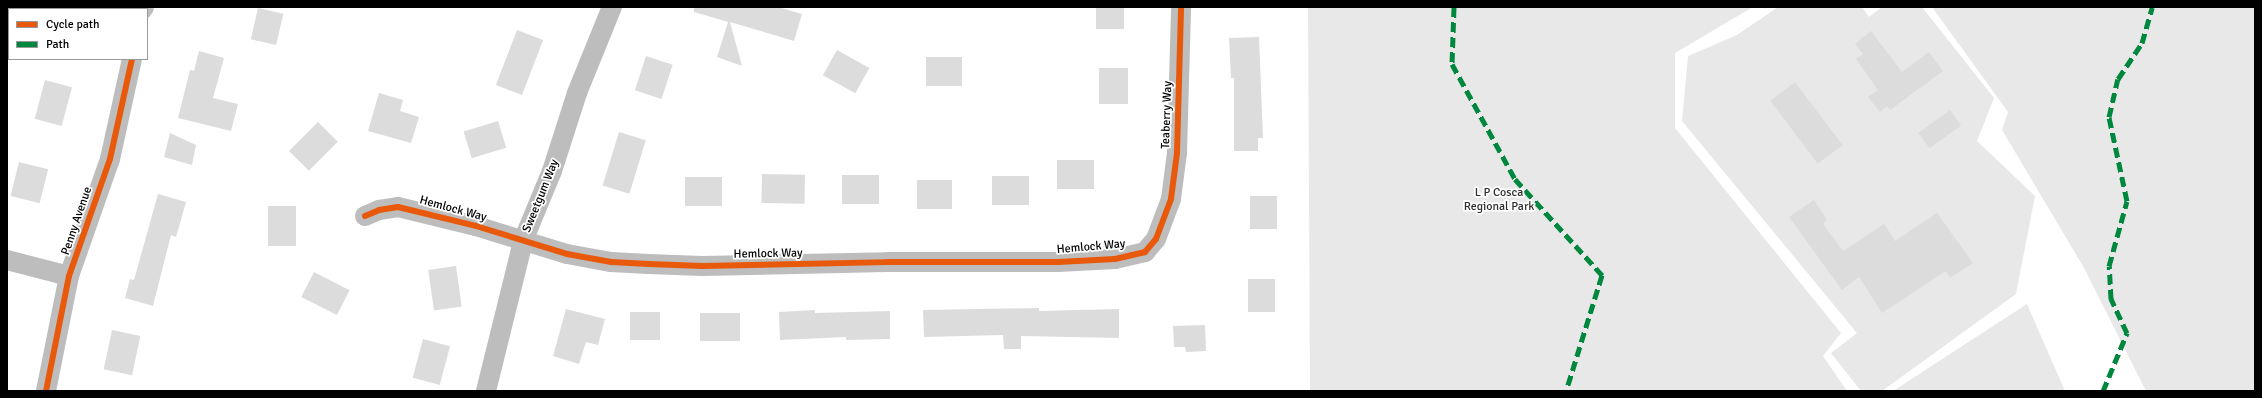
<!DOCTYPE html>
<style>
body{margin:0}
#map{position:relative;width:2262px;height:398px;overflow:hidden;background:#fff;font-family:Signika,sans-serif}
div>[style]{position:absolute}
.green>*{inset:0;background:#e8e8e8}
.building>*{inset:0;background:#dcdcdc;transform-origin:0 0}
.minor>*{height:20px;margin:-10px;padding:0 10px;transform-origin:10px;border-radius:10px;background:#bdbdbd}
.quiet>*{height:5px;margin-top:-2.5px;transform-origin:0;background:repeating-linear-gradient(90deg,#00873e 0 10px,transparent 0 15px)}
.cycleway>*{height:6px;margin:-3px;padding:0 3px;transform-origin:3px;border-radius:3px;background:#e8590c}
span{translate:-50% -50%;white-space:nowrap;text-align:center;line-height:1.15;-webkit-text-stroke:3.5px #fff;paint-order:stroke}
.street-label{font-size:12px;color:#000}
.park-label{font-size:12px;color:#2d2d2d}
.frame{position:absolute;inset:0;border:8px solid #000;pointer-events:none}
.legend{position:absolute;left:8px;top:8px;width:140px;height:52px;box-sizing:border-box;background:#fff;border:1px solid #999;margin:0;padding:5px 7px;list-style:none;font-size:12px;color:#000}
.legend li{display:flex;align-items:center;gap:8px;height:20px}
.legend b{width:20px;border:1px solid #999}
</style>
<div id="map">
<div class="green">
<div style="clip-path:polygon(1308px 7px,1753px 7px,1675px 53px,1675px 128px,1841px 333px,1823px 356px,1847px 391px,1310px 391px)"></div>
<div style="clip-path:polygon(1778px 7px,1862px 7px,1869px 17px,1882px 7px,1922px 7px,1994px 98px,1977px 141px,2035px 196px,2016px 294px,1882px 391px,1861px 391px,1831px 353px,1857px 333px,1682px 121px,1688px 56px,1737px 35px)"></div>
<div style="clip-path:polygon(1932px 7px,2255px 7px,2255px 391px,2146px 391px,2084px 268px,2002px 130px,2008px 112px)"></div>
<div style="clip-path:polygon(2027px 304px,2065px 391px,1893px 391px)"></div>
</div>
<div class="building">
<div style="clip-path:polygon(694px 7px,778px 7px,802px 14px,794px 41px,730px 22px,742px 66px,717px 57px,728px 22px,694px 12px)"></div>
<div style="left:1096px;top:7px;width:28px;height:22px"></div>
<div style="left:258px;top:8px;width:26px;height:32px;rotate:13deg"></div>
<div style="left:517px;top:30px;width:28px;height:59px;rotate:21deg"></div>
<div style="clip-path:polygon(1871px 31px,1902px 72px,1929px 52px,1943px 71px,1890px 110px,1887px 106px,1880px 112px,1868px 97px,1878px 90px,1856px 59px,1863px 54px,1855px 44px)"></div>
<div style="clip-path:polygon(1259px 37px,1263px 138px,1258px 138px,1258px 151px,1234px 151px,1234px 78px,1231px 78px,1229px 38px)"></div>
<div style="left:837px;top:50px;width:37px;height:29px;rotate:29deg"></div>
<div style="clip-path:polygon(199px 51px,224px 58px,213px 98px,238px 104px,231px 131px,178px 118px,190px 70px,194px 71px)"></div>
<div style="left:646px;top:56px;width:28px;height:36px;rotate:18deg"></div>
<div style="left:926px;top:57px;width:36px;height:29px"></div>
<div style="left:1099px;top:68px;width:29px;height:36px"></div>
<div style="left:45px;top:80px;width:28px;height:40px;rotate:15deg"></div>
<div style="left:1795px;top:82px;width:79px;height:31px;rotate:53deg"></div>
<div style="clip-path:polygon(379px 93px,403px 100px,400px 111px,419px 117px,411px 143px,368px 131px)"></div>
<div style="left:1950px;top:110px;width:19px;height:39px;rotate:54deg"></div>
<div style="left:498px;top:121px;width:28px;height:36px;rotate:73deg"></div>
<div style="left:318px;top:122px;width:28px;height:41px;rotate:45deg"></div>
<div style="left:619px;top:132px;width:28px;height:56px;rotate:17deg"></div>
<div style="clip-path:polygon(170px 133px,196px 145px,192px 165px,164px 157px)"></div>
<div style="left:1057px;top:160px;width:37px;height:29px"></div>
<div style="left:19px;top:162px;width:30px;height:35px;rotate:14deg"></div>
<div style="left:762px;top:174px;width:43px;height:29px;rotate:1deg"></div>
<div style="left:879px;top:175px;width:29px;height:37px;rotate:90deg"></div>
<div style="left:992px;top:176px;width:37px;height:29px"></div>
<div style="left:722px;top:177px;width:29px;height:37px;rotate:90deg"></div>
<div style="left:952px;top:180px;width:29px;height:35px;rotate:90deg"></div>
<div style="clip-path:polygon(158px 194px,186px 202px,176px 237px,171px 235px,153px 306px,125px 298px,130px 279px,134px 280px)"></div>
<div style="left:1277px;top:196px;width:33px;height:27px;rotate:90deg"></div>
<div style="clip-path:polygon(1814px 200px,1827px 220px,1823px 224px,1843px 251px,1884px 224px,1895px 241px,1937px 213px,1973px 263px,1950px 278px,1946px 271px,1882px 313px,1859px 277px,1842px 290px,1789px 217px)"></div>
<div style="left:296px;top:206px;width:40px;height:28px;rotate:90deg"></div>
<div style="left:456px;top:266px;width:41px;height:28px;rotate:82deg"></div>
<div style="left:314px;top:272px;width:40px;height:28px;rotate:27deg"></div>
<div style="left:1248px;top:279px;width:27px;height:33px"></div>
<div style="clip-path:polygon(1039px 308px,1039px 311px,1119px 309px,1119px 338px,1021px 336px,1021px 349px,1004px 349px,1003px 335px,924px 337px,923px 310px)"></div>
<div style="clip-path:polygon(566px 309px,605px 319px,598px 345px,586px 342px,579px 364px,553px 356px)"></div>
<div style="clip-path:polygon(815px 310px,815px 313px,890px 311px,890px 339px,846px 340px,846px 337px,780px 340px,779px 312px)"></div>
<div style="left:660px;top:312px;width:28px;height:30px;rotate:90deg"></div>
<div style="left:700px;top:313px;width:40px;height:28px"></div>
<div style="clip-path:polygon(1205px 325px,1206px 351px,1186px 352px,1185px 347px,1174px 347px,1173px 326px)"></div>
<div style="left:112px;top:330px;width:29px;height:40px;rotate:12deg"></div>
<div style="left:423px;top:339px;width:28px;height:40px;rotate:15deg"></div>
</div>
<div class="minor">
<div style="left:143px;top:9px;width:2px;rotate:-63deg"></div>
<div style="left:365px;top:216px;width:15px;rotate:-23deg"></div>
<div style="left:379px;top:210px;width:19px;rotate:-9deg"></div>
<div style="left:398px;top:207px;width:80px;rotate:13.7deg"></div>
<div style="left:476px;top:226px;width:95px;rotate:17.1deg"></div>
<div style="left:567px;top:254px;width:45px;rotate:10.3deg"></div>
<div style="left:611px;top:262px;width:38px;rotate:3deg"></div>
<div style="left:649px;top:264px;width:53px;rotate:2.2deg"></div>
<div style="left:702px;top:266px;width:185px;rotate:-1.2deg"></div>
<div style="left:887px;top:262px;width:171px"></div>
<div style="left:1058px;top:262px;width:57px;rotate:-3deg"></div>
<div style="left:1115px;top:259px;width:31px;rotate:-13deg"></div>
<div style="left:1145px;top:252px;width:17px;rotate:-50deg"></div>
<div style="left:1156px;top:239px;width:43px;rotate:-69.4deg"></div>
<div style="left:1171px;top:199px;width:46px;rotate:-82.6deg"></div>
<div style="left:1177px;top:153px;width:146px;rotate:-88.4deg"></div>
<div style="left:7px;top:260px;width:64px;rotate:14.5deg"></div>
<div style="left:46px;top:391px;width:117px;rotate:-78.7deg"></div>
<div style="left:69px;top:276px;width:124px;rotate:-70.7deg"></div>
<div style="left:110px;top:159px;width:102px;rotate:-77.6deg"></div>
<div style="left:486px;top:391px;width:154px;rotate:-76.1deg"></div>
<div style="left:523px;top:241px;width:76px;rotate:-67.5deg"></div>
<div style="left:552px;top:171px;width:82px;rotate:-72.2deg"></div>
<div style="left:577px;top:93px;width:93px;rotate:-67.9deg"></div>
</div>
<div class="quiet">
<div style="left:1454px;top:7px;width:57px;rotate:92deg"></div>
<div style="left:1452px;top:64px;width:131px;rotate:61.3deg"></div>
<div style="left:1515px;top:179px;width:130px;rotate:47.8deg"></div>
<div style="left:1602px;top:275px;width:121px;rotate:107.2deg"></div>
<div style="left:2103px;top:391px;width:63px;rotate:-67.5deg"></div>
<div style="left:2127px;top:333px;width:38px;rotate:-115deg"></div>
<div style="left:2111px;top:299px;width:33px;rotate:-93deg"></div>
<div style="left:2109px;top:266px;width:67px;rotate:-74.5deg"></div>
<div style="left:2127px;top:201px;width:86px;rotate:-102.1deg"></div>
<div style="left:2109px;top:117px;width:39px;rotate:-77deg"></div>
<div style="left:2118px;top:79px;width:43px;rotate:-56.3deg"></div>
<div style="left:2142px;top:43px;width:37px;rotate:-74deg"></div>
</div>
<div class="cycleway">
<div style="left:365px;top:216px;width:15px;rotate:-23deg"></div>
<div style="left:379px;top:210px;width:19px;rotate:-9deg"></div>
<div style="left:398px;top:207px;width:80px;rotate:13.7deg"></div>
<div style="left:476px;top:226px;width:95px;rotate:17.1deg"></div>
<div style="left:567px;top:254px;width:45px;rotate:10.3deg"></div>
<div style="left:611px;top:262px;width:38px;rotate:3deg"></div>
<div style="left:649px;top:264px;width:53px;rotate:2.2deg"></div>
<div style="left:702px;top:266px;width:185px;rotate:-1.2deg"></div>
<div style="left:887px;top:262px;width:171px"></div>
<div style="left:1058px;top:262px;width:57px;rotate:-3deg"></div>
<div style="left:1115px;top:259px;width:31px;rotate:-13deg"></div>
<div style="left:1145px;top:252px;width:17px;rotate:-50deg"></div>
<div style="left:1156px;top:239px;width:43px;rotate:-69.4deg"></div>
<div style="left:1171px;top:199px;width:46px;rotate:-82.6deg"></div>
<div style="left:1177px;top:153px;width:146px;rotate:-88.4deg"></div>
<div style="left:46px;top:391px;width:117px;rotate:-78.7deg"></div>
<div style="left:69px;top:276px;width:124px;rotate:-70.7deg"></div>
<div style="left:110px;top:159px;width:102px;rotate:-77.6deg"></div>
</div>
<div class="street-label">
<span style="left:1167px;top:115px;rotate:-88deg">Teaberry Way</span>
<span style="left:541px;top:196px;rotate:-68deg">Sweetgum Way</span>
<span style="left:453px;top:209px;rotate:15deg">Hemlock Way</span>
<span style="left:77px;top:221px;rotate:-71deg">Penny Avenue</span>
<span style="left:1091px;top:247px;rotate:-5deg">Hemlock Way</span>
<span style="left:768px;top:254px;rotate:-1deg">Hemlock Way</span>
</div>
<div class="park-label">
<span style="left:1499px;top:200px">L P Cosca<br>Regional Park</span>
</div>
<div class="frame"></div>
<ul class="legend">
<li><b style="height:5px;background:#e8590c"></b>Cycle path</li>
<li><b style="height:5px;background:#00873e"></b>Path</li>
</ul>
</div>
